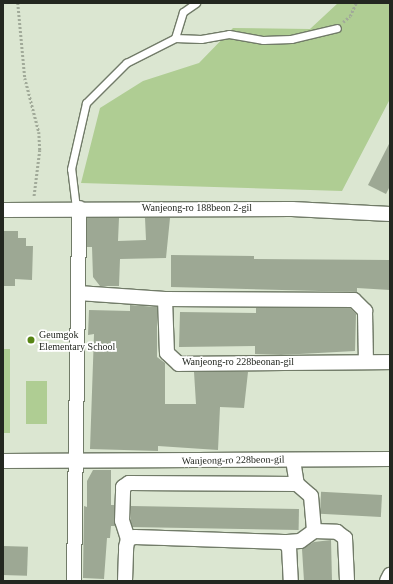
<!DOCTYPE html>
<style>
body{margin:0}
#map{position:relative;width:393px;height:584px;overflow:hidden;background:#dbe6d1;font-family:"Times New Roman",serif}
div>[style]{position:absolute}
.green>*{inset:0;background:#afcd93;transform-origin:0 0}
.building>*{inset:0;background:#9da894;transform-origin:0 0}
.path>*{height:2.5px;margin-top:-1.25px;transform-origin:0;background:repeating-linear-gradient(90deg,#a1aa99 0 2px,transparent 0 4px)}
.roads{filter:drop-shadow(1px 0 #717b68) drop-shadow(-1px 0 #717b68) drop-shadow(0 1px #717b68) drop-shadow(0 -1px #717b68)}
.service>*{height:7px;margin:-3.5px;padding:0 3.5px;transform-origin:3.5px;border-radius:3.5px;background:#fff}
.minor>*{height:14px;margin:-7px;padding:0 7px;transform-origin:7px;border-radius:7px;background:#fff}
.dots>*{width:11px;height:11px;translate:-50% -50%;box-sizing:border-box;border:2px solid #fff;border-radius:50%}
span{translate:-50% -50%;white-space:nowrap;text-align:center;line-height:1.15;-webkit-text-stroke:3.5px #fff;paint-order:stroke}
.street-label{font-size:10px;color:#232720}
.poi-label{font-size:10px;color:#232720}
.left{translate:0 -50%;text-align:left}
.frame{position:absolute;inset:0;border:4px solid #232720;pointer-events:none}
</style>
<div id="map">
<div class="green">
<div style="clip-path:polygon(338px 3px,390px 3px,390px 99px,342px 191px,81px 183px,100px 108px,143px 81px,199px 63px,233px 28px,310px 29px)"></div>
<div style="left:3px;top:349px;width:7px;height:84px"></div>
<div style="left:26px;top:381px;width:21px;height:43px"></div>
</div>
<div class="building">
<div style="clip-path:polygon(390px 142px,390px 186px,386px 194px,368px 185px)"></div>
<div style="clip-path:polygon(87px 218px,119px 218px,118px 241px,146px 240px,145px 218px,170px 218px,166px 258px,120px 259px,119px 286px,100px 286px,93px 277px,92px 247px,87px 247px)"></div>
<div style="clip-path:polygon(3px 231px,18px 231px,18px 238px,26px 238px,26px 246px,33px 246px,32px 280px,15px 279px,15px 286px,3px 286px)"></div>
<div style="clip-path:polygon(171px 255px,254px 256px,254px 259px,390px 260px,390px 290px,357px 288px,357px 292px,171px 287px)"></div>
<div style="clip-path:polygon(130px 305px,157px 307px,157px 357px,165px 363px,165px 404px,196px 404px,194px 372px,248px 372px,244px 408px,220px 407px,218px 450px,158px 446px,158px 451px,90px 449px,94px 334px,88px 335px,89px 310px,130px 311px)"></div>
<div style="clip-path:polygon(256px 308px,350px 308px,356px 314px,355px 351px,281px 355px,255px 354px,255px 346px,179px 347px,180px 312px,256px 313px)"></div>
<div style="clip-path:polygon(93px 470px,111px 470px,111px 505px,114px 505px,115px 526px,111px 526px,110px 538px,107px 538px,104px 579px,83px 578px,84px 506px,87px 507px,87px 481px)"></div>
<div style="left:382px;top:495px;width:22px;height:61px;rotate:93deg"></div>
<div style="left:131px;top:506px;width:168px;height:21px;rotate:1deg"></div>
<div style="clip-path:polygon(331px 540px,332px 581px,304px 581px,302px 549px,314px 542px)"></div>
<div style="left:3px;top:546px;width:25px;height:29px;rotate:2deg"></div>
</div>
<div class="path">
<div style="left:18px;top:3px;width:75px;rotate:84.7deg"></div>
<div style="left:25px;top:78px;width:56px;rotate:75.5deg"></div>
<div style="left:39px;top:132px;width:18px;rotate:87deg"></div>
<div style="left:40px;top:150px;width:48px;rotate:97.1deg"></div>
<div style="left:343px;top:22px;width:9px;rotate:-41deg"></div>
<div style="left:350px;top:16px;width:14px;rotate:-65deg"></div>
</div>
<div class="roads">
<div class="service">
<div style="left:175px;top:38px;width:26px;rotate:2deg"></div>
<div style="left:201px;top:39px;width:28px;rotate:-10deg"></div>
<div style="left:229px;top:34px;width:35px;rotate:10deg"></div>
<div style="left:263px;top:40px;width:28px;rotate:-2deg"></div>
<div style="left:291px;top:39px;width:47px;rotate:-13.4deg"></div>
<div style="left:76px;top:208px;width:39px;rotate:-97deg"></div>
<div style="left:71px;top:169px;width:68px;rotate:-77.2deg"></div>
<div style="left:86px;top:103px;width:57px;rotate:-45deg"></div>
<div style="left:126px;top:63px;width:55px;rotate:-27deg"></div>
<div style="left:175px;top:38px;width:27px;rotate:-73deg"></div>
<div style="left:183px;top:12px;width:16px;rotate:-35deg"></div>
</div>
<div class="minor">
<div style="left:3px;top:210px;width:289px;rotate:-0.2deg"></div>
<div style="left:292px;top:209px;width:98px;rotate:2.9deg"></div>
<div style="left:78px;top:293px;width:87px;rotate:3.9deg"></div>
<div style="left:165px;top:299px;width:189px;rotate:0.3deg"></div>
<div style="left:354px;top:300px;width:16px;rotate:45deg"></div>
<div style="left:365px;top:311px;width:51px;rotate:88.9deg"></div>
<div style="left:165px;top:299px;width:54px;rotate:87.9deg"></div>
<div style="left:167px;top:353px;width:16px;rotate:43deg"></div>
<div style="left:179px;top:364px;width:211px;rotate:-0.5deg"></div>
<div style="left:293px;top:460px;width:24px;rotate:81deg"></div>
<div style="left:3px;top:461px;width:387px;rotate:-0.3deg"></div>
<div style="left:314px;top:531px;width:23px;rotate:2deg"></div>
<div style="left:337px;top:532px;width:10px;rotate:37deg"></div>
<div style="left:345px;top:538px;width:43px;rotate:87.3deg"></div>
<div style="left:128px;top:539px;width:19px;rotate:-108deg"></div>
<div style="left:122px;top:521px;width:34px;rotate:-88deg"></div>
<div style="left:123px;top:487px;width:7px;rotate:-34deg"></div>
<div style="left:129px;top:483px;width:168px;rotate:0.3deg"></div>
<div style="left:297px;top:484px;width:18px;rotate:41deg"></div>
<div style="left:311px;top:496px;width:35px;rotate:85deg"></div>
<div style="left:314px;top:531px;width:17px;rotate:144deg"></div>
<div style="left:300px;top:541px;width:16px;rotate:176deg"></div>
<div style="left:74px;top:581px;width:373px;rotate:-89.2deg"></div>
<div style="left:125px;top:581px;width:34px;rotate:-88deg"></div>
<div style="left:126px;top:547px;width:8px;rotate:-76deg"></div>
<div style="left:128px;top:539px;width:7px;rotate:-16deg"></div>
<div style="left:135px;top:537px;width:149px;rotate:1.9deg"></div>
<div style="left:284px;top:542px;width:7px;rotate:45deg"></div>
<div style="left:289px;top:547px;width:34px;rotate:87deg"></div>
<div style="left:387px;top:581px;width:7px;rotate:-63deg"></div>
</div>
</div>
<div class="dots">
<div style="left:31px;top:340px;background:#578514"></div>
</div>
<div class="street-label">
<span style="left:197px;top:208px">Wanjeong-ro 188beon 2-gil</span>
<span style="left:238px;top:362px">Wanjeong-ro 228beonan-gil</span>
<span style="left:233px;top:460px;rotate:-1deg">Wanjeong-ro 228beon-gil</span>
</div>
<div class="poi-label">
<span class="left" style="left:39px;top:340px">Geumgok<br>Elementary School</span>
</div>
<div class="frame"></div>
</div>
